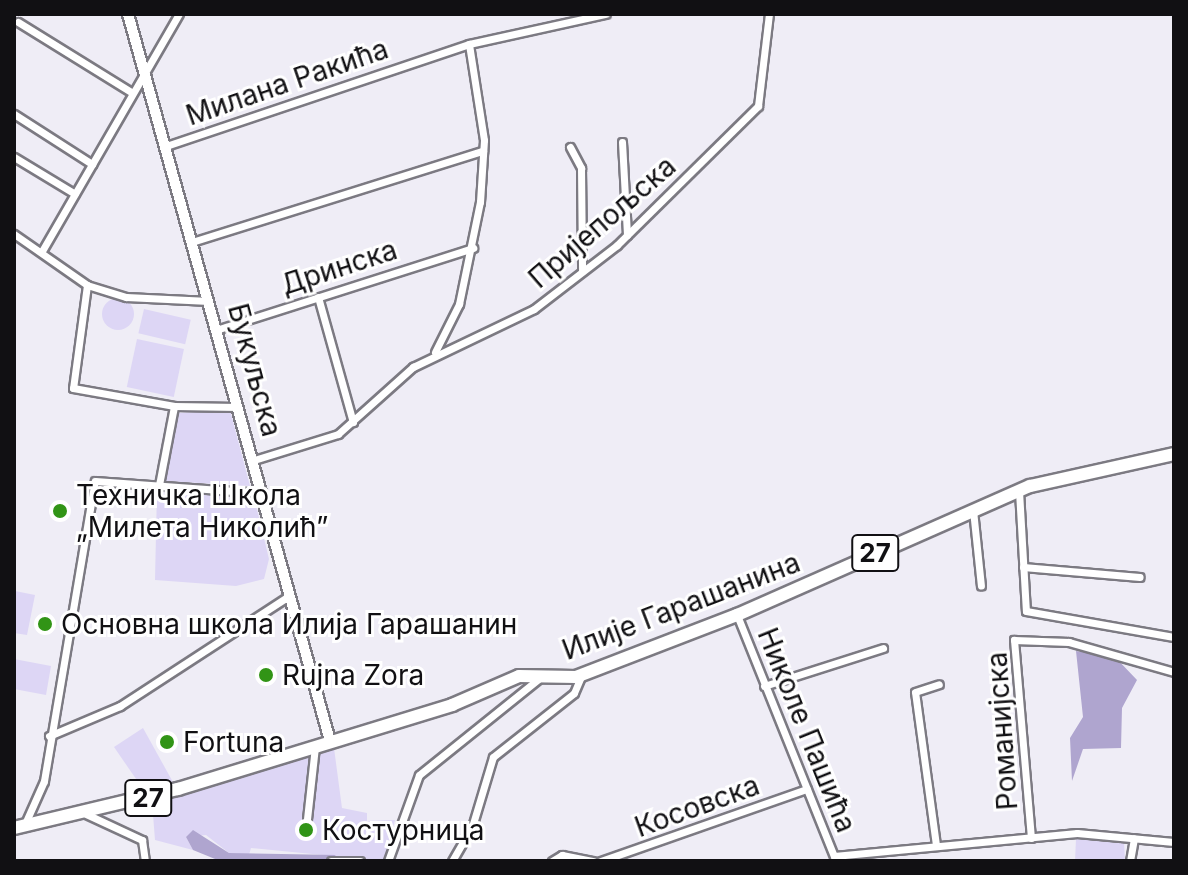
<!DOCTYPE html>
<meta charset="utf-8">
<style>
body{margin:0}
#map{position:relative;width:1188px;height:875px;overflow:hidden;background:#efedf6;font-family:Inter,sans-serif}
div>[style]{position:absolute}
.green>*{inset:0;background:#ddd6f5;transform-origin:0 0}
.round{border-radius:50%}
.forest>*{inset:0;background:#afa5cf}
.roads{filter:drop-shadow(2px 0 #7c7a82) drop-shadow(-2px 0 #7c7a82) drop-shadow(0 2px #7c7a82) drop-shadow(0 -2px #7c7a82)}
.minor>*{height:7px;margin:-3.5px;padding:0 3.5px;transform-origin:3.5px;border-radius:3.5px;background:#fff}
.secondary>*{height:10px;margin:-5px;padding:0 5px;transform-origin:5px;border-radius:5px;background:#fff}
.primary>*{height:12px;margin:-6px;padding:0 6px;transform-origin:6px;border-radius:6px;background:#fff}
.dots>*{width:22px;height:22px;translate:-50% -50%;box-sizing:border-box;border:4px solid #fff;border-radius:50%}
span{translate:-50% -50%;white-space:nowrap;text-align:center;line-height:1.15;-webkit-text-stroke:6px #fff;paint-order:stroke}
.shield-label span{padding:2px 6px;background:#fff;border:2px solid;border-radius:6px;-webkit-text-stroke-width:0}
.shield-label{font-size:26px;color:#111013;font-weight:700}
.street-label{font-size:28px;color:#111013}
.poi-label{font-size:28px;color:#111013}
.left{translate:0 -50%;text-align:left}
.frame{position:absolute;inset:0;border:16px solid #111013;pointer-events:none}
</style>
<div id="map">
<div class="green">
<div class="round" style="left:102px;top:298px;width:32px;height:32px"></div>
<div style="left:144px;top:309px;width:48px;height:25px;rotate:13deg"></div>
<div style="left:137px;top:339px;width:48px;height:49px;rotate:12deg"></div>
<div style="clip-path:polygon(230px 410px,250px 486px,165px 481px,178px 413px)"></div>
<div style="clip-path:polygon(157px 490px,254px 497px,269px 559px,264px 579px,236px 586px,155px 580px)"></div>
<div style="clip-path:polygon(15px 591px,35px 595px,27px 635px,14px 633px)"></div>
<div style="clip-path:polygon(14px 659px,51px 666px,46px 695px,14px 689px)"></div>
<div style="clip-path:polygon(143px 728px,174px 784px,145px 792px,114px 747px)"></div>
<div style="clip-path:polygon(334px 748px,342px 808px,367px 813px,367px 821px,395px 820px,384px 861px,251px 848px,249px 855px,229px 853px,206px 835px,186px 837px,193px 850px,155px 840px,152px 802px)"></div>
<div style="clip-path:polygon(1076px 839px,1124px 842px,1125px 861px,1075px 861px)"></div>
</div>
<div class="forest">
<div style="clip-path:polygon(1076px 651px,1115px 657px,1137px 680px,1122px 708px,1121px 748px,1083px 749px,1072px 781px,1070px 738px,1083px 717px)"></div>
<div style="clip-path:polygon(193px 830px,229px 853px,336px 855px,327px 861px,220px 861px,193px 850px,186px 837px)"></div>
</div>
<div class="roads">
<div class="minor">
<div style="left:18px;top:22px;width:133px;rotate:31.8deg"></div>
<div style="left:14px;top:114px;width:93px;rotate:32.7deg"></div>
<div style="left:622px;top:142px;width:93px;rotate:86.9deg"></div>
<div style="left:169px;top:145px;width:317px;rotate:-18.6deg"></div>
<div style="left:469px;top:44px;width:140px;rotate:-12.4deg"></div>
<div style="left:570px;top:147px;width:24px;rotate:62deg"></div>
<div style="left:581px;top:168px;width:103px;rotate:89.4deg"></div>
<div style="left:14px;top:157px;width:71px;rotate:31.2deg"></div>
<div style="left:14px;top:234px;width:89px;rotate:34.9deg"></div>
<div style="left:87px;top:285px;width:104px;rotate:97.7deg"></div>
<div style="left:73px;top:388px;width:103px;rotate:10.1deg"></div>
<div style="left:174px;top:406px;width:64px;rotate:0.9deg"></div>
<div style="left:195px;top:241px;width:302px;rotate:-17.4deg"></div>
<div style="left:42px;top:251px;width:274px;rotate:-60deg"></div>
<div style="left:87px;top:285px;width:41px;rotate:17.1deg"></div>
<div style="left:126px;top:297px;width:83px;rotate:2.8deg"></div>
<div style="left:318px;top:297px;width:130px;rotate:74.4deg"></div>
<div style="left:219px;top:329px;width:267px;rotate:-17.7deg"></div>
<div style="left:435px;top:352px;width:54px;rotate:-63.4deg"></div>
<div style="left:459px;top:304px;width:104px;rotate:-78.4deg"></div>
<div style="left:480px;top:202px;width:62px;rotate:-86.3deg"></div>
<div style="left:484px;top:140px;width:97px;rotate:-98.9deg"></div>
<div style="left:254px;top:460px;width:88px;rotate:-17.2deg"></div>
<div style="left:338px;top:434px;width:101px;rotate:-41.8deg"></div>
<div style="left:413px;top:367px;width:134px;rotate:-25.6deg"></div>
<div style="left:534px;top:309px;width:105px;rotate:-37.6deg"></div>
<div style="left:617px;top:245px;width:198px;rotate:-44.6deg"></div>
<div style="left:758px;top:106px;width:93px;rotate:-83.2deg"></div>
<div style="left:159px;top:485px;width:80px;rotate:-79.2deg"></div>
<div style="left:1019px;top:491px;width:120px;rotate:86.7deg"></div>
<div style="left:1026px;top:611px;width:150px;rotate:10deg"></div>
<div style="left:973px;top:510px;width:76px;rotate:84deg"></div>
<div style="left:1023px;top:567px;width:117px;rotate:4.9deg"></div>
<div style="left:737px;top:615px;width:265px;rotate:68.1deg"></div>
<div style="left:764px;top:686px;width:125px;rotate:-17.7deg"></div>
<div style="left:49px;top:736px;width:77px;rotate:-22.9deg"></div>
<div style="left:120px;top:706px;width:203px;rotate:-33.1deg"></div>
<div style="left:86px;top:814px;width:62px;rotate:24.9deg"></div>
<div style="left:142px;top:840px;width:21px;rotate:82deg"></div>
<div style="left:307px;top:819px;width:73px;rotate:-83.7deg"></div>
<div style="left:24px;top:826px;width:49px;rotate:-66deg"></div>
<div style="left:44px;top:781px;width:304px;rotate:-80.4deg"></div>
<div style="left:95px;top:481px;width:167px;rotate:4.1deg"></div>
<div style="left:1031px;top:838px;width:199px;rotate:-94.9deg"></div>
<div style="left:1014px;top:640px;width:55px;rotate:2.1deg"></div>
<div style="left:1069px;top:642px;width:109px;rotate:15.9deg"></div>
<div style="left:936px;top:845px;width:154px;rotate:-97.8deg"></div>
<div style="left:915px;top:692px;width:25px;rotate:-18deg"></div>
<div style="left:834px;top:856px;width:244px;rotate:-5.4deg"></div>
<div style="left:1077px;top:833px;width:97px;rotate:5.3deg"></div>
<div style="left:331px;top:861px;width:29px"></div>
<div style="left:388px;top:861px;width:91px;rotate:-70.2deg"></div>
<div style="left:419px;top:775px;width:156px;rotate:-38.8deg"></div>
<div style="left:452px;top:861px;width:39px;rotate:-60deg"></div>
<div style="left:472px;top:827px;width:73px;rotate:-73.3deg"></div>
<div style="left:493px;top:757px;width:103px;rotate:-38.3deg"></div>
<div style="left:574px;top:693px;width:21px;rotate:-67deg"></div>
<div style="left:552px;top:861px;width:12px;rotate:-31deg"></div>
<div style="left:562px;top:855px;width:32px;rotate:11deg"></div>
<div style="left:601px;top:861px;width:218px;rotate:-19.3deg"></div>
<div style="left:1130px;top:861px;width:23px;rotate:-80deg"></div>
</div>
<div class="secondary">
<div style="left:128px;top:14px;width:755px;rotate:74.47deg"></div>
</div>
<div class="primary">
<div style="left:14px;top:828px;width:169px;rotate:-13.4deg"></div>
<div style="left:178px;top:789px;width:287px;rotate:-17deg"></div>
<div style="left:452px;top:705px;width:73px;rotate:-23.4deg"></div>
<div style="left:519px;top:676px;width:57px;rotate:1deg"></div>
<div style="left:576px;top:677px;width:173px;rotate:-21.1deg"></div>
<div style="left:737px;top:615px;width:320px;rotate:-23.8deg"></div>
<div style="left:1030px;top:486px;width:148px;rotate:-12.5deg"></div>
</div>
</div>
<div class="dots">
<div style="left:60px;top:511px;background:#319416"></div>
<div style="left:45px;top:624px;background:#319416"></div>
<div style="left:266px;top:675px;background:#319416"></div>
<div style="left:167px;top:742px;background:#319416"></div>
<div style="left:306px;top:830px;background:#319416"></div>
</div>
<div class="shield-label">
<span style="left:875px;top:553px">27</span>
<span style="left:148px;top:798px">27</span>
</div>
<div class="street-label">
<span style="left:287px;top:82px;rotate:-19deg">Милана Ракића</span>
<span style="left:602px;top:222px;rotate:-41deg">Пријепољска</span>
<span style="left:339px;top:267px;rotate:-18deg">Дринска</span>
<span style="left:255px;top:370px;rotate:75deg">Букуљска</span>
<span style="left:681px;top:606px;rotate:-21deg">Илије Гарашанина</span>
<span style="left:807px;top:730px;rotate:68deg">Николе Пашића</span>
<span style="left:1002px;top:731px;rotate:-94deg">Романијска</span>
<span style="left:697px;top:806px;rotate:-20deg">Косовска</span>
</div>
<div class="poi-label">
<span class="left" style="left:76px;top:511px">Техничка Школа<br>„Милета Николић”</span>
<span class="left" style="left:61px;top:624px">Основна школа Илија Гарашанин</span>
<span class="left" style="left:282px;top:675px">Rujna Zora</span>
<span class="left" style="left:183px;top:742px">Fortuna</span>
<span class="left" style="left:322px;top:830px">Костурница</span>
</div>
<div class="frame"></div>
</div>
